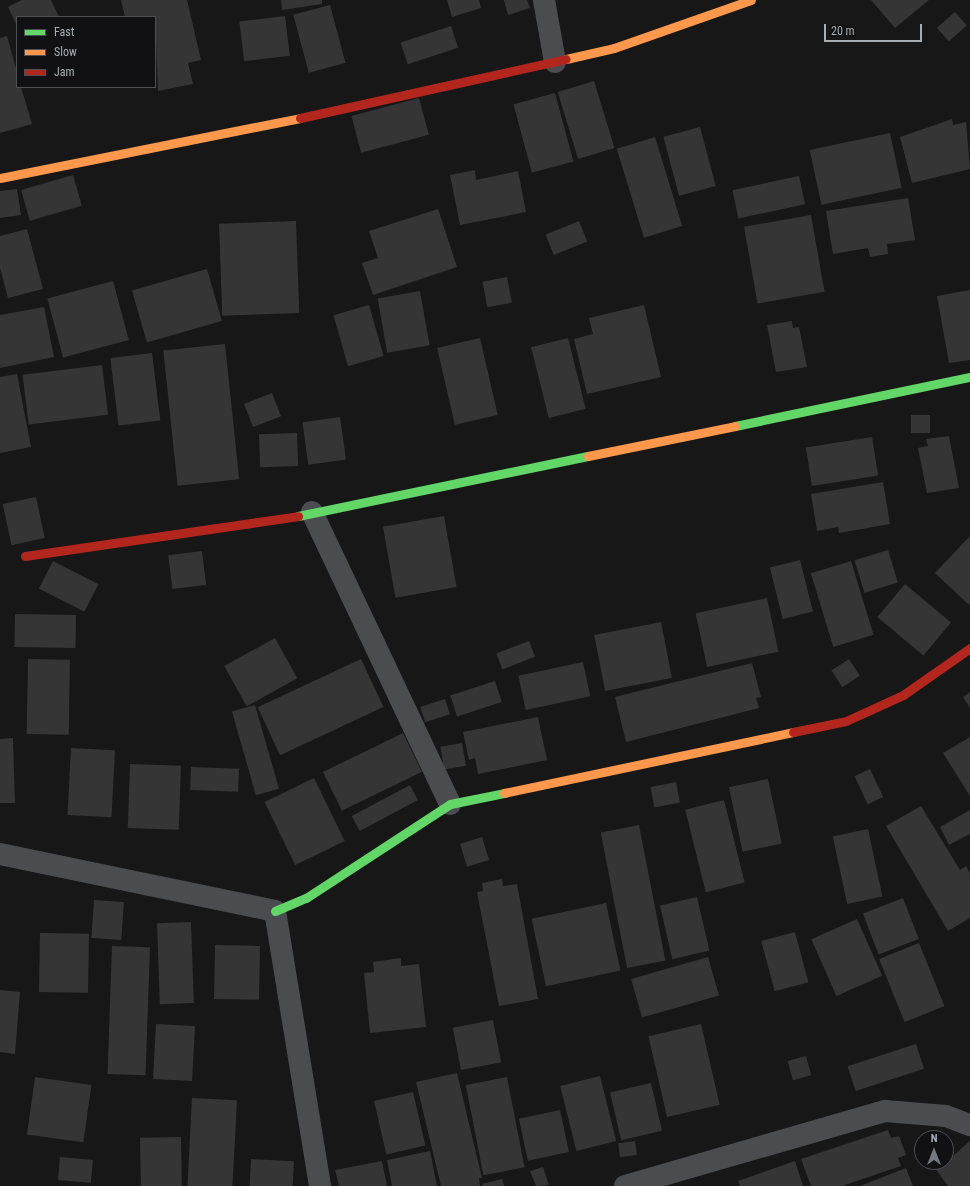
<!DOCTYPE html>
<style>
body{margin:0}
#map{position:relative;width:970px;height:1186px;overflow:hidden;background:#171717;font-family:"Roboto Condensed",sans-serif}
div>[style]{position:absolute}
.building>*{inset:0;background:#353536;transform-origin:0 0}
.street>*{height:22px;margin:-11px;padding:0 11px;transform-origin:11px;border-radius:11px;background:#4b4c50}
.fast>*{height:9px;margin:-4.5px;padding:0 4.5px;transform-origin:4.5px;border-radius:4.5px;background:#63d668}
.slow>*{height:9px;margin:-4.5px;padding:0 4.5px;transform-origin:4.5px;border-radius:4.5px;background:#ff974d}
.jam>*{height:9px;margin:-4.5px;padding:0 4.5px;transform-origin:4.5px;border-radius:4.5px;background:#b3261e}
span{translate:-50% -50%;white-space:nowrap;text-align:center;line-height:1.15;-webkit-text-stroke:3.5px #111113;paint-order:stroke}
.legend{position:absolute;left:16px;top:16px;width:140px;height:72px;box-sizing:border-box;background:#111113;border:1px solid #4d4f55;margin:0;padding:5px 7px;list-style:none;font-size:12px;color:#a8adb8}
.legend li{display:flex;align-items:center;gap:8px;height:20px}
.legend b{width:20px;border:1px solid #4d4f55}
.north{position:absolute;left:914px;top:1130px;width:40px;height:40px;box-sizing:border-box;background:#111113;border:1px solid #4d4f55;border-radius:50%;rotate:0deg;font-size:11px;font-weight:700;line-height:16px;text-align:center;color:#a8adb8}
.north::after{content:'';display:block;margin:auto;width:14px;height:18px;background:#757880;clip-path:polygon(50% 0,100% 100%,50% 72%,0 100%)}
.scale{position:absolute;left:824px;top:24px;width:98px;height:18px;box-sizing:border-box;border:2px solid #a8adb8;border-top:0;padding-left:5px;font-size:12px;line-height:14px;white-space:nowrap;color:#a8adb8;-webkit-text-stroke:3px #111113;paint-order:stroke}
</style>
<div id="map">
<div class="building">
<div style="clip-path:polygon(22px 0,51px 0,59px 17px,17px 17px,17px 26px,8px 7px)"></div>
<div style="clip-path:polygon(121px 0,187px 0,201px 60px,188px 63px,193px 84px,158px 91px,155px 17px,125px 17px)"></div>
<div style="clip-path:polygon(281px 0,322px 0,322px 4px,282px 10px)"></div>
<div style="clip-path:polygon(447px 0,479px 0,481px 8px,452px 17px)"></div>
<div style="clip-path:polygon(504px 0,527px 0,530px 8px,508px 15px)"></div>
<div style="clip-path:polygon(871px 0,929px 0,895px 28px)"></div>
<div style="left:330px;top:5px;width:60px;height:38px;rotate:75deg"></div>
<div style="left:955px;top:12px;width:18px;height:24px;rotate:49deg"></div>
<div style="left:285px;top:16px;width:40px;height:46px;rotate:83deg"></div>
<div style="left:451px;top:26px;width:23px;height:53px;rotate:72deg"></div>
<div style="clip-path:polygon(7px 36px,17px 72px,17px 87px,21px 87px,32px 124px,0 133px,0 38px)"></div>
<div style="left:594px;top:81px;width:70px;height:38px;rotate:73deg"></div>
<div style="left:555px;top:93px;width:71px;height:43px;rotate:75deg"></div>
<div style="left:419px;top:98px;width:38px;height:70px;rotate:75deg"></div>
<div style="clip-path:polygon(952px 119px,953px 125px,966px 122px,970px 169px,912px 183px,900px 137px)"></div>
<div style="left:700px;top:127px;width:61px;height:38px;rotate:75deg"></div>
<div style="left:890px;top:133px;width:56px;height:82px;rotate:78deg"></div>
<div style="left:655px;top:137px;width:93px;height:40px;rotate:73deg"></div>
<div style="clip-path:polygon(475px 170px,476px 180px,518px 171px,526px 212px,460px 225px,450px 175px)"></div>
<div style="left:73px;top:175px;width:32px;height:54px;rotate:74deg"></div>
<div style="left:799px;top:176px;width:29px;height:68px;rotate:78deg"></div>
<div style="clip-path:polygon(17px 189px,21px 215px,0 218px,0 191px)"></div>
<div style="clip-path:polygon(908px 198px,915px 240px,887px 244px,888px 254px,870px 257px,868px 248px,833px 254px,826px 211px)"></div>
<div style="clip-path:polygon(438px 209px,457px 267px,373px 295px,362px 263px,378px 258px,369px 231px)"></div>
<div style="left:811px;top:215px;width:78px;height:68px;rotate:80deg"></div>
<div style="left:296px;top:221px;width:92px;height:77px;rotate:88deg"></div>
<div style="left:579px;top:221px;width:22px;height:36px;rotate:68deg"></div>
<div style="clip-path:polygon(27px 229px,43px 289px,8px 298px,0 268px,0 236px)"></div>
<div style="left:207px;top:269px;width:54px;height:78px;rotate:74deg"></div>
<div style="left:507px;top:277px;width:26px;height:25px;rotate:79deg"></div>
<div style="left:113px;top:281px;width:61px;height:68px;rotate:75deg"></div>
<div style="clip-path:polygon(970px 290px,970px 360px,949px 363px,937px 296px)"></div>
<div style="left:420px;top:291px;width:55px;height:43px;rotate:80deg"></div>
<div style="left:369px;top:305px;width:53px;height:37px;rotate:74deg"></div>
<div style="clip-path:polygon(644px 305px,661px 377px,587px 394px,574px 339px,593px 334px,589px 318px)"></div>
<div style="clip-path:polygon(44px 307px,54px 357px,0 368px,0 315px)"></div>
<div style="clip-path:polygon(792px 321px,793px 328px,799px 327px,807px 367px,776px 372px,767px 325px)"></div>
<div style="left:480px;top:338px;width:79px;height:44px;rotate:77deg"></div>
<div style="left:568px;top:338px;width:73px;height:38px;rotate:76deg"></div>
<div style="left:225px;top:344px;width:136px;height:62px;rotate:84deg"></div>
<div style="left:152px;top:353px;width:68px;height:42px;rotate:83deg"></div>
<div style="left:102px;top:365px;width:50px;height:80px;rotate:83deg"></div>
<div style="clip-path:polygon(17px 374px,31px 447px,0 453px,0 377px)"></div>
<div style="left:272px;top:393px;width:25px;height:30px;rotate:69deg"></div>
<div style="left:911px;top:415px;width:19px;height:18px"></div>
<div style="left:340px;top:417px;width:43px;height:38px;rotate:82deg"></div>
<div style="left:297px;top:433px;width:33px;height:38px;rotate:88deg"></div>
<div style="clip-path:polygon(949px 436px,959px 488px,927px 493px,918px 448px,928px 446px,926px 439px)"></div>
<div style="left:872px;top:437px;width:39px;height:67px;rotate:81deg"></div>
<div style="clip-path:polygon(883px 482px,890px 524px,839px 533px,838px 527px,817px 531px,811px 494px)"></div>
<div style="left:36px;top:497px;width:42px;height:34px;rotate:78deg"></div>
<div style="left:444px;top:516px;width:72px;height:62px;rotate:80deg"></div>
<div style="clip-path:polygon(970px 536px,970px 603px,969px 605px,935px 573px)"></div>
<div style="left:888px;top:550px;width:34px;height:35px;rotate:73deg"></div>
<div style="left:202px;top:551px;width:34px;height:34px;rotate:83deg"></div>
<div style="left:800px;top:560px;width:53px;height:31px;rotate:76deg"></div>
<div style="left:53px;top:561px;width:51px;height:31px;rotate:27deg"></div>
<div style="left:851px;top:561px;width:77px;height:42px;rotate:73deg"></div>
<div style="left:905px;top:584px;width:60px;height:43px;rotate:40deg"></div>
<div style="left:767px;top:598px;width:55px;height:73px;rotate:78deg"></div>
<div style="left:15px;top:614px;width:61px;height:33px;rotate:1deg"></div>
<div style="left:661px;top:622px;width:57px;height:68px;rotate:79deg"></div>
<div style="left:275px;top:638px;width:46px;height:58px;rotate:61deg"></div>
<div style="left:529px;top:641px;width:17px;height:35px;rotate:69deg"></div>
<div style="left:28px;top:659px;width:42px;height:75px;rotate:1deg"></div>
<div style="left:361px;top:659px;width:53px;height:114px;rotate:65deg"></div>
<div style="left:849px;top:659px;width:20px;height:21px;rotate:57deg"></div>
<div style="left:583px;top:662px;width:35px;height:66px;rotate:78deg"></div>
<div style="clip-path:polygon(752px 663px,761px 697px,756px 698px,759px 708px,626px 742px,615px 697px)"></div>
<div style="left:495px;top:681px;width:22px;height:47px;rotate:72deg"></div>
<div style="clip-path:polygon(970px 692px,970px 708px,963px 697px)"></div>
<div style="left:445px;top:699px;width:16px;height:26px;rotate:72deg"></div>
<div style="left:255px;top:705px;width:87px;height:24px;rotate:74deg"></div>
<div style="clip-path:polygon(538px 717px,547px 760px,478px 774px,475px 758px,469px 760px,463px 732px)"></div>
<div style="left:403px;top:733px;width:43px;height:89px;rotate:64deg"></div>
<div style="clip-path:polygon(970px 737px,970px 796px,943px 753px)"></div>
<div style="clip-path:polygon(13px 738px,15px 803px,0 803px,0 739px)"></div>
<div style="left:462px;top:743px;width:23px;height:22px;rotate:80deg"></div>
<div style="left:71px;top:748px;width:44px;height:67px;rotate:3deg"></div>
<div style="left:130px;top:764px;width:51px;height:64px;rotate:2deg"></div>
<div style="left:191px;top:767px;width:48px;height:23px;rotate:2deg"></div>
<div style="left:870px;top:769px;width:31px;height:17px;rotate:65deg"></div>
<div style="left:314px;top:778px;width:70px;height:55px;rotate:64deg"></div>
<div style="left:768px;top:779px;width:66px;height:40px;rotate:78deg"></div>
<div style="left:676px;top:782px;width:21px;height:26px;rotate:79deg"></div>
<div style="left:410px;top:785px;width:17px;height:66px;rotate:62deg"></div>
<div style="left:724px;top:800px;width:85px;height:40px;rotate:76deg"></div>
<div style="clip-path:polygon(921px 806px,960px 870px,966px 866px,970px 873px,970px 918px,948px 931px,886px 826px)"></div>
<div style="clip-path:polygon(970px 810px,970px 834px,949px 845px,940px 827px)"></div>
<div style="left:639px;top:825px;width:138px;height:39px;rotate:79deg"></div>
<div style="left:868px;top:829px;width:69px;height:36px;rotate:78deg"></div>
<div style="left:482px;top:837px;width:24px;height:23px;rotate:73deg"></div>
<div style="clip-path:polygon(502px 879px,503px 886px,517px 884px,538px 999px,499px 1006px,477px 892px,483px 891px,482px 883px)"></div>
<div style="left:697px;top:897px;width:55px;height:38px;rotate:77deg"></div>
<div style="left:903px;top:898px;width:44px;height:43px;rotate:69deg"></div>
<div style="left:94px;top:900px;width:30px;height:38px;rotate:4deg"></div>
<div style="left:606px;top:903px;width:69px;height:76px;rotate:78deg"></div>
<div style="left:857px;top:919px;width:62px;height:50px;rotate:66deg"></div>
<div style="left:191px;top:922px;width:81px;height:34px;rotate:88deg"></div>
<div style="left:795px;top:932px;width:52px;height:35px;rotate:75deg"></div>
<div style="left:40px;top:933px;width:49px;height:59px;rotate:1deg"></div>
<div style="left:919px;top:943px;width:68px;height:43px;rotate:68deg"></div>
<div style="left:215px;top:945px;width:45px;height:54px;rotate:1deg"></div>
<div style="left:112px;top:946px;width:38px;height:128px;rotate:2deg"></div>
<div style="left:708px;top:957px;width:40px;height:80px;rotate:74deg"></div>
<div style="clip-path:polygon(401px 958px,401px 966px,419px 964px,426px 1027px,370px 1033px,364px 973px,374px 972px,373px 962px)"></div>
<div style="clip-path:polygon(0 990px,20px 992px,15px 1054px,0 1052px)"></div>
<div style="left:493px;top:1020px;width:43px;height:41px;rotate:79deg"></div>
<div style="left:156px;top:1024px;width:39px;height:55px;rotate:3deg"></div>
<div style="left:701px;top:1024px;width:83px;height:54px;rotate:77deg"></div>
<div style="left:916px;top:1044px;width:26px;height:72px;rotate:72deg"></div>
<div style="left:806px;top:1056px;width:20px;height:19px;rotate:75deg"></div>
<div style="clip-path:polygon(457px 1073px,482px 1178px,479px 1178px,480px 1186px,441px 1186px,416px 1082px)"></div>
<div style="left:600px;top:1076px;width:67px;height:41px;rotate:76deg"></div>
<div style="left:35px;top:1077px;width:57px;height:58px;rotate:8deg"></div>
<div style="left:507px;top:1077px;width:92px;height:42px;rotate:79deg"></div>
<div style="left:651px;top:1083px;width:49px;height:42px;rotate:77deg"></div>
<div style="left:413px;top:1092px;width:55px;height:40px;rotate:77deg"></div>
<div style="left:192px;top:1098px;width:45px;height:88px;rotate:3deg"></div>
<div style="left:560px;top:1110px;width:43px;height:42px;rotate:78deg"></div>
<div style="clip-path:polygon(888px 1130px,891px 1138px,899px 1136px,906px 1155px,898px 1158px,901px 1166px,842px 1186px,811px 1186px,801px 1159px)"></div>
<div style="left:181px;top:1137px;width:49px;height:41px;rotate:89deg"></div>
<div style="left:635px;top:1141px;width:14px;height:17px;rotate:82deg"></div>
<div style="clip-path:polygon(970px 1141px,970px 1186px,948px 1186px,934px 1167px,946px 1162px)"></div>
<div style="clip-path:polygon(430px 1151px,437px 1186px,392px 1186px,387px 1160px)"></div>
<div style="left:60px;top:1157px;width:33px;height:23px;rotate:5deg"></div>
<div style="left:251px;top:1159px;width:43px;height:27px;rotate:3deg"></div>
<div style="clip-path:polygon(382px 1161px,387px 1186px,339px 1186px,335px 1170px)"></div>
<div style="clip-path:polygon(795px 1161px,803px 1186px,740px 1186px,738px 1181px)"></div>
<div style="clip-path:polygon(543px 1167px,549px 1185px,536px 1186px,530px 1171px)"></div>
<div style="clip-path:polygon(906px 1168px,913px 1186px,860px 1186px)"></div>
<div style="clip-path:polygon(502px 1179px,504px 1186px,483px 1186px,482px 1184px)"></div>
</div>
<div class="street">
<div style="left:544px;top:0;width:63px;rotate:79.9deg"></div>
<div style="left:312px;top:512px;width:323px;rotate:64.7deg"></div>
<div style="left:0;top:854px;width:281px;rotate:11.7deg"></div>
<div style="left:275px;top:911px;width:279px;rotate:80.7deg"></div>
<div style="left:625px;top:1186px;width:271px;rotate:-16.1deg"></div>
<div style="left:885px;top:1111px;width:61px;rotate:4.7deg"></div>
<div style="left:946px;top:1116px;width:26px;rotate:21deg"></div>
</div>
<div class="fast">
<div style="left:735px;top:426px;width:240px;rotate:-11.8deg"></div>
<div style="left:298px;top:516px;width:296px;rotate:-11.7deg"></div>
<div style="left:275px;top:911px;width:34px;rotate:-23deg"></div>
<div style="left:306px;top:898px;width:172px;rotate:-33.1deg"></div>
<div style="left:450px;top:804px;width:55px;rotate:-11.5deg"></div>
</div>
<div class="slow">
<div style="left:566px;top:59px;width:49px;rotate:-12.9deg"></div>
<div style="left:614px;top:48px;width:145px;rotate:-19.3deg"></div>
<div style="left:0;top:178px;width:306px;rotate:-11.3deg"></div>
<div style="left:588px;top:456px;width:150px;rotate:-11.5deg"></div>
<div style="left:504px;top:793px;width:295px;rotate:-11.9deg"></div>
</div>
<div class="jam">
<div style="left:300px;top:118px;width:272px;rotate:-12.5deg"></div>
<div style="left:25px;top:556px;width:276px;rotate:-8.3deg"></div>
<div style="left:793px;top:732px;width:54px;rotate:-11.7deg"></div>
<div style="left:846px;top:721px;width:63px;rotate:-24.5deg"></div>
<div style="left:903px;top:695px;width:82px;rotate:-35deg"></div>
</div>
<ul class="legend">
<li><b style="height:5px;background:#63d668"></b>Fast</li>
<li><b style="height:5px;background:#ff974d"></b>Slow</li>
<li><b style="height:5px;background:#b3261e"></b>Jam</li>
</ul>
<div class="north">N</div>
<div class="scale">20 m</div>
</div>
